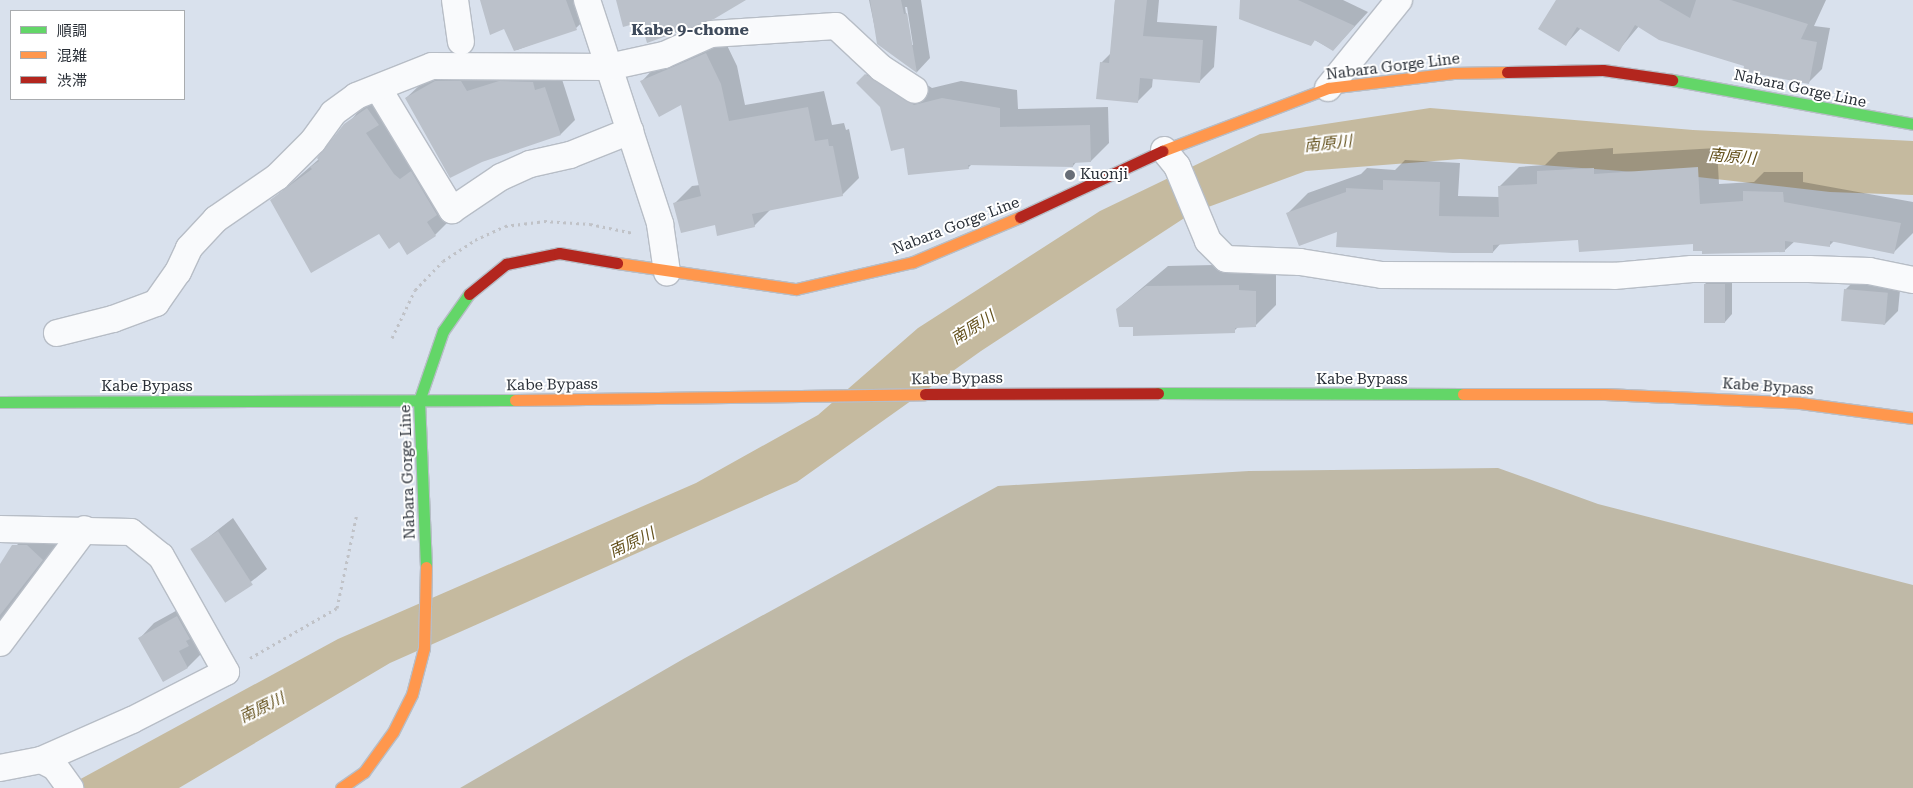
<!DOCTYPE html>
<meta charset="utf-8">
<style>
body{margin:0}
#map{position:relative;width:1913px;height:788px;overflow:hidden;background:#d9e1ed;font-family:"Roboto Serif","Noto Sans JP",serif}
div>[style]{position:absolute}
.forest>*{inset:0;background:#bfb9a7}
.water>*{inset:0;background:#c5ba9f}
.shadow>*{inset:0;background:#0003}
.building>*{inset:0;background:#bbc1ca;transform-origin:0 0}
.path>*{height:3px;margin-top:-1.5px;transform-origin:0;background:repeating-linear-gradient(90deg,#c0c2c7 0 2.5px,transparent 0 6.5px)}
.roads{filter:drop-shadow(1px 0 #b7bdc6) drop-shadow(-1px 0 #b7bdc6) drop-shadow(0 1px #b7bdc6) drop-shadow(0 -1px #b7bdc6)}
.street>*{height:26px;margin:-13px;padding:0 13px;transform-origin:13px;border-radius:13px;background:#f9fafc}
.fast>*{height:11px;margin:-5.5px;padding:0 5.5px;transform-origin:5.5px;border-radius:5.5px;background:#63d668}
.slow>*{height:11px;margin:-5.5px;padding:0 5.5px;transform-origin:5.5px;border-radius:5.5px;background:#ff974d}
.jam>*{height:11px;margin:-5.5px;padding:0 5.5px;transform-origin:5.5px;border-radius:5.5px;background:#b3261e}
.dots>*{width:14px;height:14px;translate:-50% -50%;box-sizing:border-box;border:2px solid #fff;border-radius:50%}
span{translate:-50% -50%;white-space:nowrap;text-align:center;line-height:1.15;-webkit-text-stroke:4px #fff;paint-order:stroke}
.street-label{font-size:15px;color:#292f37}
.poi-label{font-size:15px;color:#292f37}
.left{translate:0 -50%;text-align:left}
.neighbourhood-label{font-size:16px;color:#3f4b5c;font-weight:700}
.water-label{font-size:16px;color:#63501b;font-style:italic}
.legend{position:absolute;left:10px;top:10px;width:175px;height:90px;box-sizing:border-box;background:#fff;border:1px solid #a9acaf;margin:0;padding:6px 9px;list-style:none;font-size:15px;color:#292f37}
.legend li{display:flex;align-items:center;gap:10px;height:25px}
.legend b{width:25px;border:1px solid #a9acaf}
</style>
<div id="map">
<div class="forest">
<div style="clip-path:polygon(1498px 468px,1598px 504px,1913px 585px,1913px 788px,460px 788px,685px 658px,998px 486px,1249px 471px)"></div>
</div>
<div class="water">
<div style="clip-path:polygon(1430px 108px,1693px 130px,1913px 141px,1913px 195px,1830px 192px,1689px 176px,1460px 159px,1306px 171px,1192px 213px,981px 351px,797px 482px,390px 663px,179px 788px,64px 788px,338px 639px,696px 483px,818px 415px,918px 328px,1100px 211px,1260px 134px)"></div>
</div>
<div class="shadow">
<div style="clip-path:polygon(482px 0,586px 0,591px 14px,576px 28px,517px 50px,504px 27px)"></div>
<div style="clip-path:polygon(evenodd,869px 0,921px 0,930px 58px,917px 72px,878px 43px,869px 0,905px 7px,907px 7px,913px 45px,911px 45px,905px 7px)"></div>
<div style="clip-path:polygon(1115px 0,1159px 0,1157px 22px,1217px 26px,1214px 67px,1200px 81px,1153px 77px,1152px 87px,1137px 102px,1101px 63px,1111px 53px)"></div>
<div style="clip-path:polygon(1241px 0,1343px 0,1368px 12px,1333px 50px)"></div>
<div style="clip-path:polygon(1557px 0,1826px 0,1814px 26px,1830px 28px,1822px 69px,1808px 83px,1746px 65px,1639px 26px,1618px 51px,1581px 28px,1566px 44px)"></div>
<div style="clip-path:polygon(723px 37px,737px 66px,745px 105px,824px 91px,832px 125px,844px 123px,846px 130px,849px 129px,859px 178px,842px 195px,771px 209px,754px 226px,716px 224px,675px 203px,692px 186px,700px 185px,682px 104px,642px 81px,658px 64px)"></div>
<div style="clip-path:polygon(884px 57px,932px 88px,961px 81px,1017px 90px,1018px 109px,1108px 107px,1109px 143px,1091px 161px,1077px 161px,1073px 166px,972px 164px,968px 168px,906px 147px,881px 107px,858px 83px)"></div>
<div style="clip-path:polygon(451px 67px,560px 73px,575px 120px,561px 134px,482px 161px,406px 98px,421px 84px)"></div>
<div style="clip-path:polygon(385px 92px,452px 218px,435px 235px,408px 253px,400px 241px,379px 232px,272px 200px,319px 159px,362px 107px)"></div>
<div style="clip-path:polygon(1613px 148px,1613px 154px,1717px 148px,1719px 184px,1754px 182px,1764px 172px,1803px 172px,1803px 182px,1913px 202px,1913px 233px,1894px 252px,1834px 241px,1829px 246px,1795px 241px,1784px 251px,1703px 249px,1694px 243px,1579px 239px,1501px 243px,1493px 252px,1339px 230px,1288px 213px,1308px 193px,1361px 174px,1367px 168px,1395px 170px,1405px 160px,1460px 163px,1458px 196px,1499px 197px,1499px 187px,1519px 167px,1545px 165px,1558px 152px)"></div>
<div style="clip-path:polygon(1259px 264px,1276px 271px,1276px 305px,1255px 326px,1239px 326px,1234px 331px,1134px 325px,1117px 309px,1168px 266px)"></div>
<div style="clip-path:polygon(1860px 275px,1901px 279px,1898px 311px,1884px 325px,1845px 290px)"></div>
<div style="clip-path:polygon(1712px 277px,1732px 277px,1732px 314px,1725px 322px,1705px 284px)"></div>
<div style="clip-path:polygon(233px 518px,267px 569px,232px 597px,192px 550px)"></div>
<div style="clip-path:polygon(28px 531px,41px 531px,57px 545px,2px 619px,0 634px,0 567px)"></div>
<div style="clip-path:polygon(192px 602px,202px 653px,188px 667px,163px 681px,140px 638px,154px 623px)"></div>
</div>
<div class="building">
<div style="clip-path:polygon(480px 0,566px 0,577px 30px,514px 51px,504px 29px,490px 35px)"></div>
<div style="clip-path:polygon(616px 0,746px 0,714px 19px,647px 43px,641px 22px,623px 27px)"></div>
<div style="clip-path:polygon(870px 0,901px 0,904px 14px,907px 13px,917px 73px,877px 44px)"></div>
<div style="clip-path:polygon(1115px 0,1147px 0,1143px 36px,1203px 40px,1200px 83px,1140px 78px,1138px 103px,1096px 99px,1100px 62px,1109px 63px)"></div>
<div style="clip-path:polygon(1240px 0,1298px 0,1355px 26px,1333px 51px,1315px 40px,1311px 46px,1239px 19px)"></div>
<div style="clip-path:polygon(1556px 0,1659px 0,1690px 18px,1696px 0,1731px 0,1808px 24px,1801px 39px,1817px 42px,1809px 84px,1743px 71px,1744px 66px,1659px 40px,1635px 25px,1619px 52px,1577px 27px,1566px 46px,1538px 29px)"></div>
<div style="clip-path:polygon(706px 53px,721px 84px,729px 121px,808px 107px,815px 141px,828px 139px,829px 146px,833px 146px,843px 196px,752px 214px,755px 227px,717px 236px,715px 225px,681px 233px,673px 203px,701px 196px,681px 105px,659px 117px,640px 81px)"></div>
<div style="clip-path:polygon(865px 74px,914px 105px,942px 98px,1000px 108px,1000px 127px,1090px 125px,1091px 162px,1073px 163px,1073px 167px,968px 165px,969px 169px,908px 175px,904px 148px,891px 151px,880px 107px,856px 83px)"></div>
<div style="clip-path:polygon(435px 81px,461px 81px,467px 91px,499px 81px,533px 82px,535px 90px,545px 87px,561px 135px,482px 162px,450px 178px,405px 98px)"></div>
<div style="clip-path:polygon(367px 108px,379px 125px,366px 133px,394px 174px,400px 179px,411px 171px,437px 215px,427px 222px,436px 236px,407px 255px,399px 242px,389px 249px,379px 234px,311px 273px,270px 200px,312px 169px,310px 167px,319px 161px,317px 158px,344px 124px)"></div>
<div style="clip-path:polygon(1698px 167px,1700px 204px,1743px 201px,1743px 191px,1783px 192px,1784px 202px,1901px 223px,1894px 254px,1830px 241px,1830px 247px,1785px 241px,1785px 252px,1702px 254px,1702px 251px,1693px 251px,1693px 244px,1579px 252px,1578px 240px,1493px 245px,1493px 253px,1453px 253px,1336px 247px,1337px 232px,1299px 246px,1286px 213px,1346px 192px,1346px 188px,1383px 190px,1383px 180px,1440px 182px,1439px 216px,1499px 217px,1498px 186px,1537px 184px,1537px 171px,1594px 168px,1594px 174px)"></div>
<div style="left:1704px;top:284px;width:21px;height:39px"></div>
<div style="clip-path:polygon(1239px 285px,1239px 290px,1256px 291px,1256px 327px,1235px 328px,1235px 333px,1133px 336px,1133px 327px,1119px 327px,1116px 309px,1146px 286px)"></div>
<div style="left:1844px;top:289px;width:44px;height:32px;rotate:5deg"></div>
<div style="left:218px;top:531px;width:64px;height:33px;rotate:57deg"></div>
<div style="clip-path:polygon(12px 545px,27px 545px,43px 560px,0 615px,0 564px)"></div>
<div style="clip-path:polygon(177px 616px,190px 639px,186px 641px,189px 646px,179px 651px,188px 668px,163px 682px,138px 638px)"></div>
</div>
<div class="path">
<div style="left:392px;top:338px;width:53px;rotate:-64.4deg"></div>
<div style="left:415px;top:290px;width:40px;rotate:-46deg"></div>
<div style="left:443px;top:261px;width:38px;rotate:-33deg"></div>
<div style="left:475px;top:240px;width:33px;rotate:-25deg"></div>
<div style="left:505px;top:226px;width:39px;rotate:-7deg"></div>
<div style="left:544px;top:221px;width:46px;rotate:3.7deg"></div>
<div style="left:590px;top:224px;width:44px;rotate:11.8deg"></div>
<div style="left:250px;top:658px;width:100px;rotate:-29.9deg"></div>
<div style="left:337px;top:608px;width:97px;rotate:-78.1deg"></div>
</div>
<div class="roads">
<div class="street">
<div style="left:455px;top:0;width:42px;rotate:81.9deg"></div>
<div style="left:587px;top:0;width:236px;rotate:71.9deg"></div>
<div style="left:660px;top:224px;width:49px;rotate:81.7deg"></div>
<div style="left:378px;top:88px;width:143px;rotate:58.8deg"></div>
<div style="left:452px;top:210px;width:59px;rotate:-34deg"></div>
<div style="left:501px;top:177px;width:32px;rotate:-24deg"></div>
<div style="left:530px;top:164px;width:41px;rotate:-12.7deg"></div>
<div style="left:570px;top:155px;width:65px;rotate:-21.8deg"></div>
<div style="left:1328px;top:88px;width:113px;rotate:-51.1deg"></div>
<div style="left:1164px;top:150px;width:21px;rotate:51deg"></div>
<div style="left:1177px;top:166px;width:81px;rotate:67.5deg"></div>
<div style="left:1208px;top:241px;width:25px;rotate:45deg"></div>
<div style="left:1226px;top:259px;width:74px;rotate:2.3deg"></div>
<div style="left:1300px;top:262px;width:83px;rotate:9deg"></div>
<div style="left:1382px;top:275px;width:232px;rotate:0.2deg"></div>
<div style="left:1614px;top:276px;width:78px;rotate:-5.1deg"></div>
<div style="left:1692px;top:269px;width:117px"></div>
<div style="left:1809px;top:269px;width:60px;rotate:1.9deg"></div>
<div style="left:1869px;top:271px;width:45px;rotate:11.6deg"></div>
<div style="left:57px;top:333px;width:58px;rotate:-14deg"></div>
<div style="left:113px;top:319px;width:46px;rotate:-20.4deg"></div>
<div style="left:156px;top:303px;width:38px;rotate:-55deg"></div>
<div style="left:178px;top:272px;width:26px;rotate:-65deg"></div>
<div style="left:189px;top:248px;width:40px;rotate:-47deg"></div>
<div style="left:216px;top:219px;width:74px;rotate:-34.5deg"></div>
<div style="left:277px;top:177px;width:51px;rotate:-45deg"></div>
<div style="left:313px;top:141px;width:34px;rotate:-54deg"></div>
<div style="left:333px;top:113px;width:29px;rotate:-36deg"></div>
<div style="left:356px;top:96px;width:82px;rotate:-21.5deg"></div>
<div style="left:432px;top:66px;width:177px;rotate:0.3deg"></div>
<div style="left:609px;top:67px;width:56px;rotate:-12.3deg"></div>
<div style="left:664px;top:55px;width:51px;rotate:-24.1deg"></div>
<div style="left:711px;top:34px;width:125px;rotate:-3.7deg"></div>
<div style="left:836px;top:26px;width:62px;rotate:43deg"></div>
<div style="left:881px;top:68px;width:40px;rotate:32.9deg"></div>
<div style="left:0;top:529px;width:131px;rotate:1.3deg"></div>
<div style="left:131px;top:532px;width:38px;rotate:39deg"></div>
<div style="left:161px;top:556px;width:133px;rotate:60.7deg"></div>
<div style="left:226px;top:672px;width:106px;rotate:152.9deg"></div>
<div style="left:132px;top:720px;width:99px;rotate:156.3deg"></div>
<div style="left:41px;top:760px;width:42px;rotate:169deg"></div>
<div style="left:0;top:643px;width:142px;rotate:-53.3deg"></div>
<div style="left:41px;top:760px;width:16px;rotate:27deg"></div>
<div style="left:55px;top:767px;width:26px;rotate:54deg"></div>
</div>
<div class="fast">
<div style="left:1672px;top:80px;width:245px;rotate:10.3deg"></div>
<div style="left:1158px;top:393px;width:305px;rotate:0.2deg"></div>
<div style="left:0;top:402px;width:515px;rotate:-0.22deg"></div>
<div style="left:426px;top:567px;width:166px;rotate:-92.4deg"></div>
<div style="left:419px;top:401px;width:74px;rotate:-71.1deg"></div>
<div style="left:443px;top:331px;width:45px;rotate:-54.9deg"></div>
</div>
<div class="slow">
<div style="left:1162px;top:151px;width:178px;rotate:-20.8deg"></div>
<div style="left:1328px;top:88px;width:126px;rotate:-6.8deg"></div>
<div style="left:1453px;top:73px;width:54px;rotate:-1.1deg"></div>
<div style="left:617px;top:263px;width:181px;rotate:8.3deg"></div>
<div style="left:796px;top:289px;width:120px;rotate:-13deg"></div>
<div style="left:913px;top:262px;width:116px;rotate:-22.8deg"></div>
<div style="left:1463px;top:394px;width:142px"></div>
<div style="left:1605px;top:394px;width:195px;rotate:2.6deg"></div>
<div style="left:1800px;top:403px;width:114px;rotate:7.6deg"></div>
<div style="left:515px;top:400px;width:410px;rotate:-0.8deg"></div>
<div style="left:341px;top:788px;width:28px;rotate:-35deg"></div>
<div style="left:364px;top:772px;width:49px;rotate:-54.1deg"></div>
<div style="left:393px;top:732px;width:42px;rotate:-63.4deg"></div>
<div style="left:412px;top:694px;width:48px;rotate:-75.4deg"></div>
<div style="left:424px;top:648px;width:81px;rotate:-88.6deg"></div>
</div>
<div class="jam">
<div style="left:1507px;top:72px;width:96px;rotate:-1.2deg"></div>
<div style="left:1603px;top:70px;width:70px;rotate:8.2deg"></div>
<div style="left:1020px;top:217px;width:157px;rotate:-24.9deg"></div>
<div style="left:469px;top:294px;width:48px;rotate:-39deg"></div>
<div style="left:506px;top:264px;width:54px;rotate:-11.7deg"></div>
<div style="left:559px;top:253px;width:59px;rotate:9.8deg"></div>
<div style="left:925px;top:394px;width:233px;rotate:-0.2deg"></div>
</div>
</div>
<div class="dots">
<div style="left:1070px;top:175px;background:#676d77"></div>
</div>
<div class="street-label">
<span style="left:1393px;top:67px;rotate:-7deg">Nabara Gorge Line</span>
<span style="left:1800px;top:89px;rotate:12deg">Nabara Gorge Line</span>
<span style="left:956px;top:226px;rotate:-21deg">Nabara Gorge Line</span>
<span style="left:957px;top:379px;rotate:-1deg">Kabe Bypass</span>
<span style="left:1362px;top:380px">Kabe Bypass</span>
<span style="left:552px;top:385px;rotate:-1deg">Kabe Bypass</span>
<span style="left:147px;top:387px">Kabe Bypass</span>
<span style="left:1768px;top:387px;rotate:4deg">Kabe Bypass</span>
<span style="left:408px;top:472px;rotate:-92deg">Nabara Gorge Line</span>
</div>
<div class="poi-label">
<span class="left" style="left:1080px;top:175px">Kuonji</span>
</div>
<div class="neighbourhood-label">
<span style="left:690px;top:30px">Kabe 9-chome</span>
</div>
<div class="water-label">
<span style="left:1328px;top:144px;rotate:-6deg">南原川</span>
<span style="left:1732px;top:157px;rotate:5deg">南原川</span>
<span style="left:973px;top:328px;rotate:-32deg">南原川</span>
<span style="left:632px;top:543px;rotate:-25deg">南原川</span>
<span style="left:262px;top:708px;rotate:-26deg">南原川</span>
</div>
<ul class="legend">
<li><b style="height:6px;background:#63d668"></b>順調</li>
<li><b style="height:6px;background:#ff974d"></b>混雑</li>
<li><b style="height:6px;background:#b3261e"></b>渋滞</li>
</ul>
</div>
